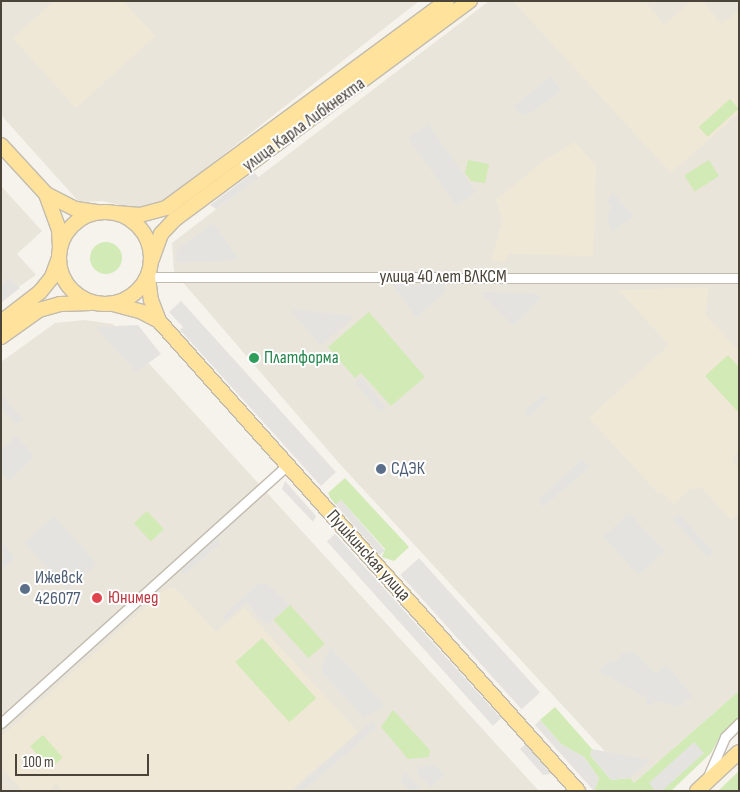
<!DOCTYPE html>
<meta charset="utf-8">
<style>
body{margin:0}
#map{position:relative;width:740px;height:792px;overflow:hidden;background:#f6f3ec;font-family:"Sofia Sans Condensed",sans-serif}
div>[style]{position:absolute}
.residential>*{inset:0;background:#eae5da}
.education>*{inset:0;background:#efe8d6}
.green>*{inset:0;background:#d2eab5;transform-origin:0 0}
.round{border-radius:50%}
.parking>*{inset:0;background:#e5e3e0;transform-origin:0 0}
.roads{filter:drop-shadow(1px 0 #c2bbae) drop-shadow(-1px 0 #c2bbae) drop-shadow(0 1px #c2bbae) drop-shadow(0 -1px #c2bbae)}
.street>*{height:9px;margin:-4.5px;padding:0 4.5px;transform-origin:4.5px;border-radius:4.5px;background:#fff}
.primary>*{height:14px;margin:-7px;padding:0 7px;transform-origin:7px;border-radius:7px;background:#ffe39c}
.primary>.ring{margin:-7px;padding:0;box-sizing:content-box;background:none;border:14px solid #ffe39c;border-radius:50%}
.dots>*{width:14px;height:14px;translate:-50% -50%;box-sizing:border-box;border:2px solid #fff;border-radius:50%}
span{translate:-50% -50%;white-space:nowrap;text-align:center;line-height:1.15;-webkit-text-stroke:4px #fff;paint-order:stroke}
.street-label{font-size:18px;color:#4b4439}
.leisure-label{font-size:18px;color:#27864d}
.left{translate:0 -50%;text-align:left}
.service-label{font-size:18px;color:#4e5e75}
.health-label{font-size:18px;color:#be3a42}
.frame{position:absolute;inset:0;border:2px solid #4b4439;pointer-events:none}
.scale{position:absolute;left:15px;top:754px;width:134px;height:22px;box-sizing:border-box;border:2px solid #4b4439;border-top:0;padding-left:6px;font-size:15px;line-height:18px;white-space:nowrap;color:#4b4439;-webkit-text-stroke:4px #fff;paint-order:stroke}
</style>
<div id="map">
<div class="residential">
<div style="clip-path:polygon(1px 1px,419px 1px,163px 202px,132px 208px,103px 201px,79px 202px,1px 115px)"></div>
<div style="clip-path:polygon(489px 1px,739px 1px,739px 691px,634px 783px,338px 462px,174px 272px,172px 243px)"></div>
<div style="clip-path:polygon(1px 186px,42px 231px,17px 254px,36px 275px,1px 299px)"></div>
<div style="clip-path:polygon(84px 320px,113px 324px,539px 791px,1px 791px,1px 362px,55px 323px)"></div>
</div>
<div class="education">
<div style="clip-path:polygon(54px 1px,123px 1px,155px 36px,76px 108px,13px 38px)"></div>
<div style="clip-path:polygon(513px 1px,645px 1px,664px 25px,691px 1px,703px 1px,721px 24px,739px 11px,739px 113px,671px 173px)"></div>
<div style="clip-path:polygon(575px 142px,596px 166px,593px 256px,509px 254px,504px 262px,491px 260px,503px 220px,496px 200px,545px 160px)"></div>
<div style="clip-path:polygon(709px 287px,705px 315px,739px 351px,739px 448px,732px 460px,739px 468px,739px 512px,731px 520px,702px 488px,690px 489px,674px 504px,662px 492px,659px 494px,589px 418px,669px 345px,619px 290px)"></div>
<div style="clip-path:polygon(175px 588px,216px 632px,244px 608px,358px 732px,290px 791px,63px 791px,56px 783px,50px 791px,23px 791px,1px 767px,1px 737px,166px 589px)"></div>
</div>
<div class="green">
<div style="left:730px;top:99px;width:13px;height:42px;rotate:48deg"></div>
<div style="clip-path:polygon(468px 160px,489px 164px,485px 183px,471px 181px,465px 173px)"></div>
<div style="left:709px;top:160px;width:19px;height:29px;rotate:58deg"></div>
<div class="round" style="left:90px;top:242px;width:32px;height:32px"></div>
<div style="clip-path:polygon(369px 312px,425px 377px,391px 406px,361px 373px,355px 378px,328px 347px)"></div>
<div style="clip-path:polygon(728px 355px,739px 367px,739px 413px,705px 376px)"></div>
<div style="clip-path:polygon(345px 478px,409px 547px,394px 561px,382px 557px,385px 549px,341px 500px,336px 505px,331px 499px,328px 493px)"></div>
<div style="left:147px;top:511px;width:25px;height:18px;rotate:47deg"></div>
<div style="left:290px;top:605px;width:52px;height:22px;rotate:48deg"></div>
<div style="left:262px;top:638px;width:81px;height:36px;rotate:48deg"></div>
<div style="clip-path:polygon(739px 691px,739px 717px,722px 733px,711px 753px,671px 791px,594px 791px,599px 778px,584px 757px,561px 744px,540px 720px,555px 707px,592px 749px,590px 755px,611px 780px,630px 778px,634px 783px)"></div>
<div style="clip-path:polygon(393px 710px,430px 750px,429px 757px,408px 759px,381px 727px)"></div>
<div style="left:43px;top:735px;width:30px;height:17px;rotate:49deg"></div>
<div style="clip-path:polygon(739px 771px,739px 791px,718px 791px)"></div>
</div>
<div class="parking">
<div style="clip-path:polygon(551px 76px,561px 91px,532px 112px,521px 115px,514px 106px)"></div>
<div style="left:428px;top:124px;width:83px;height:24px;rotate:55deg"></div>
<div style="clip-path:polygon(254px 172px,259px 178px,216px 209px,210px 205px)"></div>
<div style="clip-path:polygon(613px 193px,634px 216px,612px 232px,607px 217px,611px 207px,607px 202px)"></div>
<div style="clip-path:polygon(213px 223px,240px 260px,177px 263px,176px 251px)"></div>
<div style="clip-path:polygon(9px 278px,20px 288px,1px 303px,1px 285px)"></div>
<div style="clip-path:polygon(392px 284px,444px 284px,445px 292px,416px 318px)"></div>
<div style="clip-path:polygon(480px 292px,535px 293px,541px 298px,513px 326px)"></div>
<div style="clip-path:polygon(181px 301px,336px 472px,321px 486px,180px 330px,183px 327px,169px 312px)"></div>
<div style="clip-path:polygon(289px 309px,355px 316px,321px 346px)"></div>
<div style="clip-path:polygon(138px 325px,161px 354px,136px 372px,95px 327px)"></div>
<div style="left:361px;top:377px;width:39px;height:8px;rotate:50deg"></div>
<div style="clip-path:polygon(544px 394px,548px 399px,529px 417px,524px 411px)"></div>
<div style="clip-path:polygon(1px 395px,23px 419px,16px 424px,1px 408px)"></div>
<div style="clip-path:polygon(16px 436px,35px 456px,9px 481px,1px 473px,1px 450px)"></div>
<div style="clip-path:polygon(582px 459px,590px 467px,543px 507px,538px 500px)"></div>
<div style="clip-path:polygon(285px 481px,316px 516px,313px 522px,282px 489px)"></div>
<div style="left:341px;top:500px;width:67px;height:7px;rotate:49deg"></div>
<div style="clip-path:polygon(239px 513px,242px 517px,217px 539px,220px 544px,184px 575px,178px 569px)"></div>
<div style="left:629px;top:513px;width:52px;height:35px;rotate:47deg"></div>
<div style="left:679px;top:514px;width:51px;height:8px;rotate:48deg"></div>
<div style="left:54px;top:516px;width:64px;height:40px;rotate:48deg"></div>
<div style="left:335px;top:534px;width:248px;height:11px;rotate:48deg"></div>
<div style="clip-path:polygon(1px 540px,15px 558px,1px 570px,1px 561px,5px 557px,1px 552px)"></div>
<div style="left:419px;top:558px;width:181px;height:25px;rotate:48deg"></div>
<div style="clip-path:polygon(259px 583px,268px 584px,289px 605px,267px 625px,246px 602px,225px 621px,222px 617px)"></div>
<div style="clip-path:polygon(330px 646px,330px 647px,386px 706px,364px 718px,321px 671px)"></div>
<div style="clip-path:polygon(633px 651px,655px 674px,667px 665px,692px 696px,680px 707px,656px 701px,650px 706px,647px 704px,645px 697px,598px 671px,609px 661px,615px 662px,622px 654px)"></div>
<div style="clip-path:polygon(540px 720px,561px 744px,584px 757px,599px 778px,594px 791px,535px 725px)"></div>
<div style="clip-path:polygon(372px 721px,377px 727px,303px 791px,293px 791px)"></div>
<div style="clip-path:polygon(694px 742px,704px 753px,662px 791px,655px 791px,649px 783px)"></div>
<div style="clip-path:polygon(526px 744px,551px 774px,543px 775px,520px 749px)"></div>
<div style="clip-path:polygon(592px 749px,650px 760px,630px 778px,611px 780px,590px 755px)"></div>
<div style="clip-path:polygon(434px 765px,445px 775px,431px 787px,417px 774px,418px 767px)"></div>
<div style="clip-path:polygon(406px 773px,421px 788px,418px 791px,410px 791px,400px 779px)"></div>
</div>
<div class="roads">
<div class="street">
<div style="left:148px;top:277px;width:591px;rotate:0.1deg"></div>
<div style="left:1px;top:723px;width:386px;rotate:-42deg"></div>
<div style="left:707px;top:779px;width:46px;rotate:-66.8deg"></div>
<div style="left:725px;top:737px;width:20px;rotate:-45deg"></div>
</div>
<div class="primary">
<div style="left:1px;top:145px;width:67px;rotate:47.4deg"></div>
<div style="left:46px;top:194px;width:37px;rotate:70deg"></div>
<div style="left:59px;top:229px;width:18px;rotate:87deg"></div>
<div style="left:46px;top:194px;width:34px;rotate:27deg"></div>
<div style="left:76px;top:209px;width:21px;rotate:8deg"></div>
<div class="ring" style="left:59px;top:212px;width:78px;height:78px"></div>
<div style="left:116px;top:213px;width:24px;rotate:5deg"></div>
<div style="left:140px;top:215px;width:27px;rotate:-15deg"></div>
<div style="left:166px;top:208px;width:349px;rotate:-36.4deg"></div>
<div style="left:152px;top:259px;width:27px;rotate:-70deg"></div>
<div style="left:161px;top:234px;width:21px;rotate:-47deg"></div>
<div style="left:175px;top:219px;width:367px;rotate:-36.5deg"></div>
<div style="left:148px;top:277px;width:23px;rotate:83deg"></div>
<div style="left:151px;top:300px;width:22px;rotate:69deg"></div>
<div style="left:113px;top:304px;width:30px;rotate:15deg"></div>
<div style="left:142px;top:312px;width:19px;rotate:28deg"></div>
<div style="left:159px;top:321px;width:630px;rotate:48.28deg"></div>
<div style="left:1px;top:322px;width:49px;rotate:-37.6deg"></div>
<div style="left:40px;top:292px;width:19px;rotate:-51deg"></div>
<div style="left:52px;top:277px;width:20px;rotate:-70deg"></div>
<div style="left:1px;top:337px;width:47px;rotate:-35.4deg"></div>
<div style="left:39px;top:310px;width:22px;rotate:-16deg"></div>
<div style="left:60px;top:304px;width:31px;rotate:-2deg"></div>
<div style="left:697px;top:791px;width:57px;rotate:-42.9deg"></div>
</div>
</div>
<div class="dots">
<div style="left:254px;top:358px;background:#2e9e5b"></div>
<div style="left:381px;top:469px;background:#5c6f8a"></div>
<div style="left:25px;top:589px;background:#5c6f8a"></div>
<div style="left:97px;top:598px;background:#e0444e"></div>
</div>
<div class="street-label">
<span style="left:304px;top:125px;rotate:-36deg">улица Карла Либкнехта</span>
<span style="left:443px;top:277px">улица 40 лет ВЛКСМ</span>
<span style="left:368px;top:556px;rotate:48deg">Пушкинская улица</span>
</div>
<div class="leisure-label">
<span class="left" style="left:264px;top:358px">Платформа</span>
</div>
<div class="service-label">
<span class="left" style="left:391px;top:469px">СДЭК</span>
<span class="left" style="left:35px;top:589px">Ижевск<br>426077</span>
</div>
<div class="health-label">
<span class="left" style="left:108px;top:598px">Юнимед</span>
</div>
<div class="frame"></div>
<div class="scale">100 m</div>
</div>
